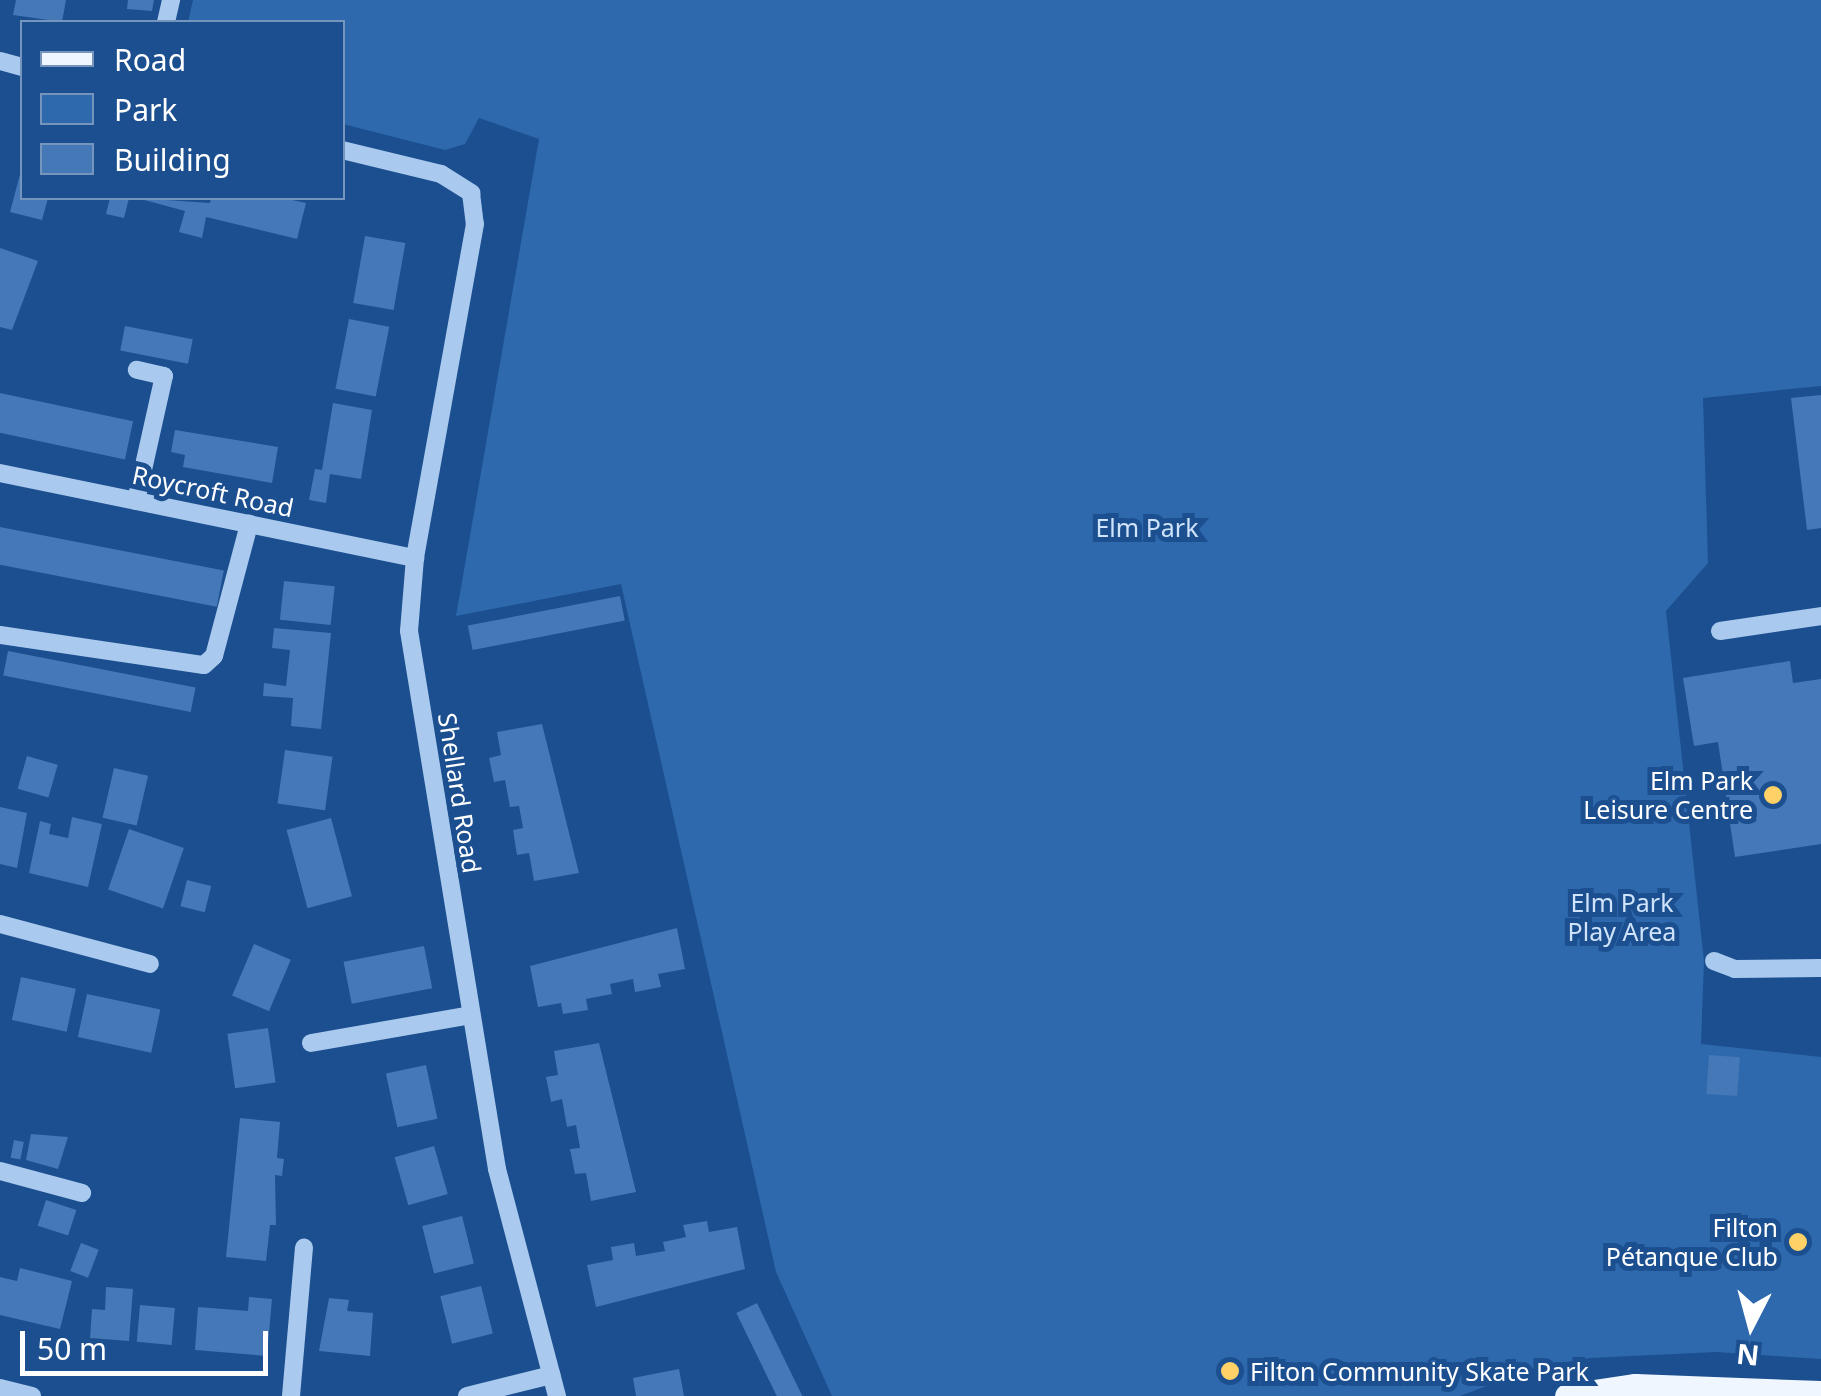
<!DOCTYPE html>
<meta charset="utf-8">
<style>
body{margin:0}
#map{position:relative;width:1821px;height:1396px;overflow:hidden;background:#1b4f8f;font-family:"Noto Sans",sans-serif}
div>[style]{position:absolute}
.green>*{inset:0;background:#2e69ad}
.building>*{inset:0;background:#4478b7;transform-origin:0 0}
.minor>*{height:18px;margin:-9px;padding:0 9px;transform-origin:9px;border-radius:9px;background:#a9c9ee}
.major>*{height:25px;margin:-12.5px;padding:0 12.5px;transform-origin:12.5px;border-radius:12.5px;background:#f0f6ff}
.dots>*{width:28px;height:28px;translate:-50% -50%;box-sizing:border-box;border:5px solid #1b4f8f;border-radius:50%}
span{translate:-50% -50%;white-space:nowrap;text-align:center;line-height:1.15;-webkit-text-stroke:10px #1b4f8f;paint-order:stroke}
.street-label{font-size:25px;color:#fff}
.park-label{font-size:25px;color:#cfe3fa}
.poi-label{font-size:25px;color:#fff}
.right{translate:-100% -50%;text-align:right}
.left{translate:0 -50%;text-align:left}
.legend{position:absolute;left:20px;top:20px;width:325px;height:180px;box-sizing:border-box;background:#1b4f8f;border:2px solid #7695bc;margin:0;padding:12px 18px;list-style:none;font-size:30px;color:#fff}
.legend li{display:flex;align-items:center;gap:20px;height:50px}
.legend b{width:50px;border:2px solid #7695bc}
.north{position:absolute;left:1701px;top:1276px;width:100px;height:100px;-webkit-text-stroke:8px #1b4f8f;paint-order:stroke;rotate:186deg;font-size:28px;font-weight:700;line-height:40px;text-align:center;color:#fff}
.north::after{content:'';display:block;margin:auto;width:35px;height:45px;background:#fff;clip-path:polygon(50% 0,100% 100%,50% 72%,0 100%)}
.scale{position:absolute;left:20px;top:1331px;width:248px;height:45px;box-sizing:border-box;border:5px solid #fff;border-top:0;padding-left:12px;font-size:30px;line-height:35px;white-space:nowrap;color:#fff;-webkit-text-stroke:8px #1b4f8f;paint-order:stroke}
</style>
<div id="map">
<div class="green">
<div style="clip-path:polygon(193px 0,1821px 0,1821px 386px,1703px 398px,1708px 563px,1666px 611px,1704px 961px,1701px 1044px,1821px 1057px,1821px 1359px,1716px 1352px,1590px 1358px,1538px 1367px,1460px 1396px,832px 1396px,776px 1272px,621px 584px,456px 616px,539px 139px,479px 118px,465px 144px,445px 150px,343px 124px,342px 22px,188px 22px)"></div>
</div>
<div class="building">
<div style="clip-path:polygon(16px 0,66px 0,62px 22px,13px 15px)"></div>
<div style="clip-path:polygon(128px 0,154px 0,152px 11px,127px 9px)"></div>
<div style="clip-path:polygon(22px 167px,22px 198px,48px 198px,42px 220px,10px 212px)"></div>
<div style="clip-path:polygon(110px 198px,129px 198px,124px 218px,106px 214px)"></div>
<div style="clip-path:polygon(137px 198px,210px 203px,211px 198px,283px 198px,306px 203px,297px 239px,206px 217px,202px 238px,179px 232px,185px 211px)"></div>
<div style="left:365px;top:236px;width:41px;height:68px;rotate:10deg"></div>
<div style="clip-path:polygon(0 248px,38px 261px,12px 330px,0 327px)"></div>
<div style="left:349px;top:319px;width:41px;height:71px;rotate:11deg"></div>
<div style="left:125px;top:326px;width:69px;height:25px;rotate:11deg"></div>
<div style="left:0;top:393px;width:136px;height:39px;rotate:12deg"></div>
<div style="clip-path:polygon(1821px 395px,1821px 528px,1807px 530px,1791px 398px)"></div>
<div style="clip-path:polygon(333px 403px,372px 410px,361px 479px,330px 474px,326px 503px,309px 500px,315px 469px,322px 470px)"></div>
<div style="clip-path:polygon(175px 430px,278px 447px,272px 483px,183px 467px,185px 455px,171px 452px)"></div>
<div style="left:0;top:527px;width:228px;height:37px;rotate:11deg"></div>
<div style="left:284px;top:581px;width:51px;height:39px;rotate:6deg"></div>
<div style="left:620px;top:596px;width:25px;height:155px;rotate:79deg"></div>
<div style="clip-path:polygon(274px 628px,331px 633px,321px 729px,291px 726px,293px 698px,263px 696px,264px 683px,286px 686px,290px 650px,272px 648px)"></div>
<div style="left:8px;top:651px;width:191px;height:25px;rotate:11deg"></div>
<div style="clip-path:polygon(1790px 661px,1793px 683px,1821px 679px,1821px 844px,1735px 857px,1718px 742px,1694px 746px,1683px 678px)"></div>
<div style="clip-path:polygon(542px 724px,579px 873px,534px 881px,529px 853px,517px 855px,513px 830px,523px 828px,519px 806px,510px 807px,505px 780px,494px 782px,489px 758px,501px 755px,497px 732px)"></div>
<div style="left:285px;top:750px;width:48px;height:54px;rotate:8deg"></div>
<div style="left:27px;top:756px;width:32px;height:34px;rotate:16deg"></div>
<div style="left:114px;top:768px;width:35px;height:51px;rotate:13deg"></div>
<div style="clip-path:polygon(0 807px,27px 813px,17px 868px,0 864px)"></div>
<div style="clip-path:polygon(72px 817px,102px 824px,88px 887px,29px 873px,40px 821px,51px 824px,49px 834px,68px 838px)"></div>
<div style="left:331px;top:818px;width:81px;height:46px;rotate:75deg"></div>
<div style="left:129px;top:829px;width:58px;height:64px;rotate:19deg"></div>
<div style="left:187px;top:880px;width:25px;height:27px;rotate:14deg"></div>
<div style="clip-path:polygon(677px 928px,685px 969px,658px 974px,661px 987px,635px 992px,633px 979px,610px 984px,612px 994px,586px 999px,588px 1010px,563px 1014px,561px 1003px,538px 1007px,530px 966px)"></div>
<div style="left:254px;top:944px;width:40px;height:56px;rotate:23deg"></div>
<div style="left:424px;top:946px;width:43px;height:82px;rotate:79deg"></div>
<div style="left:21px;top:977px;width:56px;height:44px;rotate:12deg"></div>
<div style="left:87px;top:994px;width:75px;height:44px;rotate:12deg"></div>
<div style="left:268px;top:1028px;width:55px;height:41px;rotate:82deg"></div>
<div style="clip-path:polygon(599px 1043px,636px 1192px,591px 1201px,586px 1173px,575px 1174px,570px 1149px,580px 1148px,576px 1125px,567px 1127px,562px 1099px,551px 1102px,546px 1077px,558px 1075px,554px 1051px)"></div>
<div style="left:1709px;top:1055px;width:31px;height:39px;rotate:4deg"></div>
<div style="left:426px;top:1065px;width:55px;height:41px;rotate:78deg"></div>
<div style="clip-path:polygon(240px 1118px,280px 1122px,277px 1158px,284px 1159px,282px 1176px,275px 1175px,276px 1225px,270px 1225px,266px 1261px,226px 1257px)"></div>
<div style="clip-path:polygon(31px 1134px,68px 1137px,58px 1169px,26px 1160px)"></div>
<div style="left:14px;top:1140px;width:10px;height:18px;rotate:11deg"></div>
<div style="left:434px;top:1146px;width:50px;height:41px;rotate:74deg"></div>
<div style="left:46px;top:1200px;width:32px;height:27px;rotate:18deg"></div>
<div style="left:462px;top:1216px;width:49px;height:41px;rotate:76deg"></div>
<div style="clip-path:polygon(707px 1221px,709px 1232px,737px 1227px,745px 1269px,596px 1307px,587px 1265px,613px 1260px,611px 1247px,634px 1243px,636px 1256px,665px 1251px,663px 1242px,686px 1237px,683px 1225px)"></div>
<div style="left:81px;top:1243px;width:19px;height:30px;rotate:21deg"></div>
<div style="clip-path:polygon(20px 1268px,72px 1281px,60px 1329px,0 1315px,0 1277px,17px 1281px)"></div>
<div style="left:481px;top:1286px;width:49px;height:42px;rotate:76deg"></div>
<div style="clip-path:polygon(106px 1287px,133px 1289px,129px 1341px,90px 1338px,92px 1309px,105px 1310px)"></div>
<div style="clip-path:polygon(249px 1297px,272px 1299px,267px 1356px,195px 1350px,198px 1307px,248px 1311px)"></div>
<div style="clip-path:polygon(329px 1298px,349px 1300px,347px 1311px,373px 1313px,370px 1356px,319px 1351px)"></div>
<div style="left:757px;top:1303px;width:104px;height:23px;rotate:64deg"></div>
<div style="left:140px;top:1305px;width:35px;height:37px;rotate:5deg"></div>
<div style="clip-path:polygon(679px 1369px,684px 1396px,636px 1396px,633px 1378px)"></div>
</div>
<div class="minor">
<div style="left:166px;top:22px;width:23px;rotate:-77deg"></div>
<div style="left:0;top:61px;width:23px;rotate:15deg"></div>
<div style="left:342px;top:150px;width:102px;rotate:13.6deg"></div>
<div style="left:441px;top:174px;width:36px;rotate:32deg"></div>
<div style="left:471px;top:193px;width:31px;rotate:83deg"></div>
<div style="left:475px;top:224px;width:339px;rotate:100.2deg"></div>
<div style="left:415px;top:558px;width:73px;rotate:94.7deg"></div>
<div style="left:409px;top:631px;width:545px;rotate:80.71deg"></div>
<div style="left:497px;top:1169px;width:235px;rotate:75.2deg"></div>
<div style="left:0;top:473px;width:424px;rotate:11.6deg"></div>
<div style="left:136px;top:501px;width:128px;rotate:-77.4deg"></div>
<div style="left:164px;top:376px;width:28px;rotate:-167deg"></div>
<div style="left:1720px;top:631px;width:102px;rotate:-8.4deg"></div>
<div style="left:0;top:635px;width:206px;rotate:8.4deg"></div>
<div style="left:204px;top:665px;width:13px;rotate:-42deg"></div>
<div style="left:214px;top:656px;width:137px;rotate:-75.1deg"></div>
<div style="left:0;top:924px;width:155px;rotate:14.9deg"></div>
<div style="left:1714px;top:961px;width:22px;rotate:21deg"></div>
<div style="left:1735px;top:969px;width:86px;rotate:-0.7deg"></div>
<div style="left:311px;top:1043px;width:162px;rotate:-9.9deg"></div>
<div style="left:0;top:1171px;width:85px;rotate:15deg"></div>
<div style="left:0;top:1388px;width:33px;rotate:14deg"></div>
<div style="left:291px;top:1396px;width:149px;rotate:-85deg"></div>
<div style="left:467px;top:1396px;width:87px;rotate:-14deg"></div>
</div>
<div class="major">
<div style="left:1567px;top:1396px;width:69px;rotate:-8.4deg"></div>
<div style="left:1635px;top:1386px;width:186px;rotate:2.2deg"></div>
</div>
<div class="dots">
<div style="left:1773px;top:795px;background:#ffd166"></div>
<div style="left:1798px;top:1242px;background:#ffd166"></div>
<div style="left:1230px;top:1371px;background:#ffd166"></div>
</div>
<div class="street-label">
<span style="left:213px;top:491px;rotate:12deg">Roycroft Road</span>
<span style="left:460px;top:793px;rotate:81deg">Shellard Road</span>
</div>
<div class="park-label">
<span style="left:1147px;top:527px">Elm Park</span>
<span style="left:1622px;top:917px">Elm Park<br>Play Area</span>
</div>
<div class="poi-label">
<span class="right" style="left:1753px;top:795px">Elm Park<br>Leisure Centre</span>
<span class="right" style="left:1778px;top:1242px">Filton<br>Pétanque Club</span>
<span class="left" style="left:1250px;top:1371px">Filton Community Skate Park</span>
</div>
<ul class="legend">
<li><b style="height:12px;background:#f0f6ff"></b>Road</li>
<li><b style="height:28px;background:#2e69ad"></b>Park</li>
<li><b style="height:28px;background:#4478b7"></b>Building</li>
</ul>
<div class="north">N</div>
<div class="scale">50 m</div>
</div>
